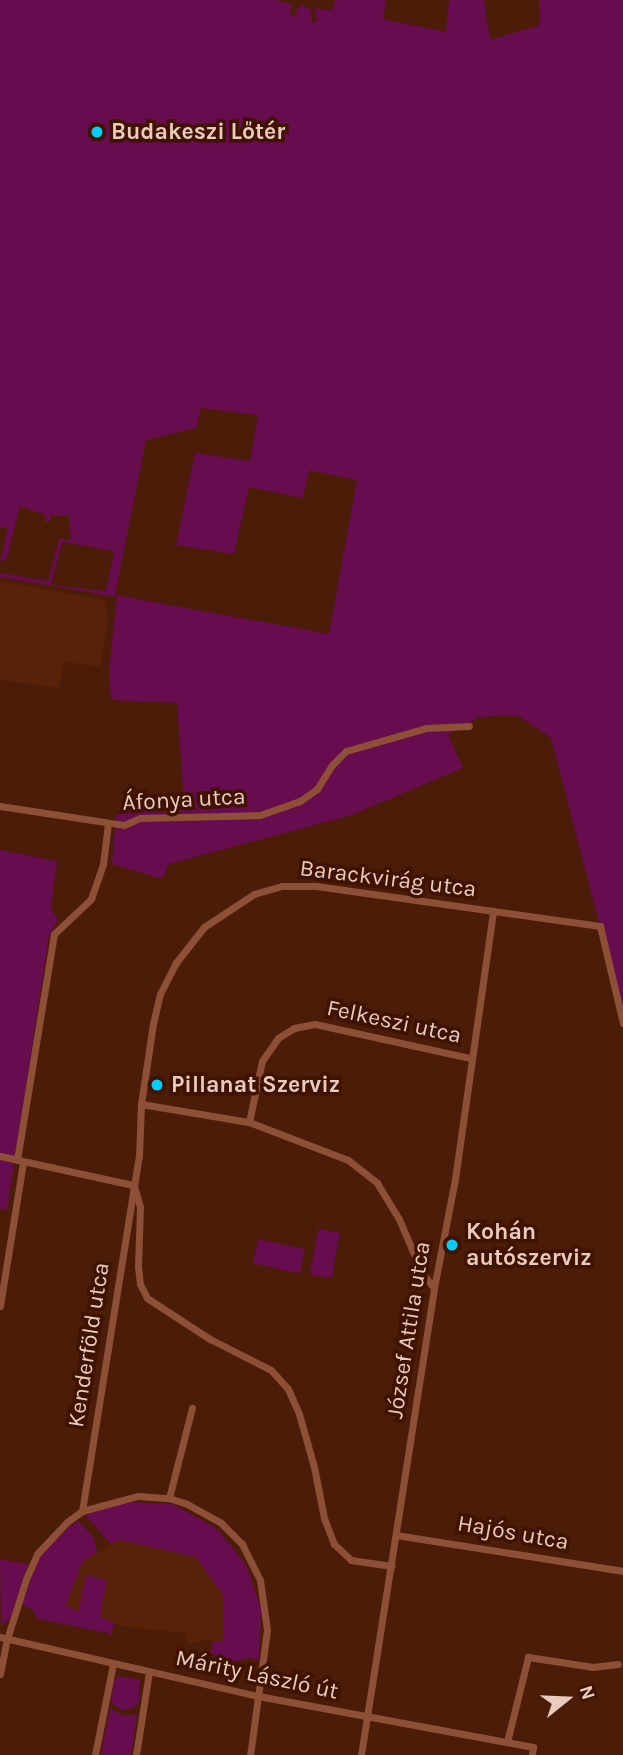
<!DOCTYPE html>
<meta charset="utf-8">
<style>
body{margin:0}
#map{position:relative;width:623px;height:1755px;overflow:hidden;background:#4b1c07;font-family:Karla,sans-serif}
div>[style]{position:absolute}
.built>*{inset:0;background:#582209}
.green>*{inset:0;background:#670c4e;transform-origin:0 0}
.street>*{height:7px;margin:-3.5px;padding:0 3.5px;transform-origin:3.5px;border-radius:3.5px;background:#8d4f35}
.dots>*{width:19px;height:19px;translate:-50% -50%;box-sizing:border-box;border:4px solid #401200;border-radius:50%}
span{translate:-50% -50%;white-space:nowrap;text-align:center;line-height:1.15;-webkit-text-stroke:7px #401200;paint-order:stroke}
.poi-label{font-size:23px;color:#eacbbf;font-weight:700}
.left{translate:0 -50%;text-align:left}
.street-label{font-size:23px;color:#eacbbf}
.north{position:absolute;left:532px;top:1664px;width:70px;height:70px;-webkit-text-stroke:5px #401200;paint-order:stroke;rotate:72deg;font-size:19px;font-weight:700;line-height:28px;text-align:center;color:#eacbbf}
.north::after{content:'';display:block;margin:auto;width:24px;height:32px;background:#eacbbf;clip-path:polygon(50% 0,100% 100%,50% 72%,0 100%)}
</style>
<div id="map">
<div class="built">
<div style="clip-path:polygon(0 581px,105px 600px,108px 623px,100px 666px,64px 662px,59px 688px,0 680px)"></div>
<div style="clip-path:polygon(119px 1540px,196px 1557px,223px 1595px,223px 1643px,203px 1640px,188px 1645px,184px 1633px,127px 1627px,78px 1613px,66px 1605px,83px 1561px)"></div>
</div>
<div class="green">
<div style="clip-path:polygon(evenodd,0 0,276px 0,292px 4px,289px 15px,294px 17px,300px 4px,311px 10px,312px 23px,317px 21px,315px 8px,332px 10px,335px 0,386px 0,383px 19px,446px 32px,449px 0,484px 0,490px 40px,540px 25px,539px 0,623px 0,623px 1014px,551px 738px,517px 715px,479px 717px,448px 735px,463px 768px,349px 816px,169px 864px,162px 879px,112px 864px,116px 815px,184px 801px,177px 703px,111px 700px,109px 670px,117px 597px,0 577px,0 573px,48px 581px,59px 539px,71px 539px,69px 516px,51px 516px,49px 522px,45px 522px,45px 515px,20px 506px,7px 558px,0 562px,8px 528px,0 527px,0 0,201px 408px,258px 415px,250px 461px,195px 453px,176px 545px,234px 554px,249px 487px,303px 498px,309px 470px,357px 480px,329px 634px,115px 595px,146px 440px,196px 428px,201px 408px,0 0,62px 542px,114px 551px,106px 591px,51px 585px,62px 542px)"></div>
<div style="clip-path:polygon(0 850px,57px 861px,51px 908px,58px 920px,49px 936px,7px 1210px,0 1209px)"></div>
<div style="left:318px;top:1229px;width:22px;height:46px;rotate:10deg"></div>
<div style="left:258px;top:1239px;width:48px;height:25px;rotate:12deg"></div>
<div style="clip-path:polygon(128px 1502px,172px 1504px,215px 1527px,229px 1543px,247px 1567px,261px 1609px,259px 1659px,245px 1658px,236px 1662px,210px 1653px,213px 1641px,223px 1642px,223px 1595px,196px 1557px,119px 1540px,111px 1544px,85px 1515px)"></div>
<div style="clip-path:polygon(78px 1520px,94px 1538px,97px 1552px,83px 1561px,66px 1605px,78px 1612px,86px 1575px,107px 1580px,100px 1617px,114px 1622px,111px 1637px,108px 1633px,38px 1619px,32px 1609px,20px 1604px,40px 1557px,51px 1542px)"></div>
<div style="clip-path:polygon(0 1559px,28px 1564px,10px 1619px,1px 1627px)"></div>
<div style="clip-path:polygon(118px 1676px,140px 1680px,139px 1702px,133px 1708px,121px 1710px,111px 1702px,114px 1681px)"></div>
<div style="clip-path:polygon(110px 1708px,123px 1716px,137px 1714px,131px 1755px,101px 1755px)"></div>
</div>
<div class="street">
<div style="left:0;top:806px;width:125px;rotate:8.7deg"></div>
<div style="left:124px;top:825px;width:17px;rotate:-24deg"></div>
<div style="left:140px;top:818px;width:120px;rotate:-1.4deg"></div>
<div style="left:260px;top:815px;width:42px;rotate:-19.3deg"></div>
<div style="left:300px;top:801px;width:21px;rotate:-35deg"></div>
<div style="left:317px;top:789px;width:28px;rotate:-58deg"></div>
<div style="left:332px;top:765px;width:20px;rotate:-45deg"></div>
<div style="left:346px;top:751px;width:83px;rotate:-16deg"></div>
<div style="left:426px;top:728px;width:43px;rotate:-2.7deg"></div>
<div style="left:141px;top:1104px;width:109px;rotate:9.5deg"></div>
<div style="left:249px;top:1122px;width:106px;rotate:21deg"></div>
<div style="left:348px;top:1160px;width:37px;rotate:38deg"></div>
<div style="left:377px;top:1183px;width:42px;rotate:58.6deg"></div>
<div style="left:399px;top:1219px;width:59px;rotate:66.9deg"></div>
<div style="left:422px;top:1273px;width:19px;rotate:51deg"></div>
<div style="left:249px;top:1122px;width:62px;rotate:-78deg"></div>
<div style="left:262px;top:1061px;width:28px;rotate:-55deg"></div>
<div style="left:278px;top:1038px;width:19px;rotate:-32deg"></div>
<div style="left:294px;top:1028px;width:21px;rotate:-11deg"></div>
<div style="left:315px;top:1024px;width:159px;rotate:12.4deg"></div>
<div style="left:0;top:1156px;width:136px;rotate:12.3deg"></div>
<div style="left:17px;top:1160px;width:229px;rotate:-80.7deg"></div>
<div style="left:54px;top:934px;width:51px;rotate:-43.4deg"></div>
<div style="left:91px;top:899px;width:37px;rotate:-71deg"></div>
<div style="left:103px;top:864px;width:41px;rotate:-83deg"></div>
<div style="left:134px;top:1186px;width:22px;rotate:74deg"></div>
<div style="left:140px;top:1207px;width:60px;rotate:91.9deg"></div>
<div style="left:138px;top:1267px;width:17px;rotate:83deg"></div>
<div style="left:140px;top:1284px;width:16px;rotate:63deg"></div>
<div style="left:147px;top:1298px;width:75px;rotate:33.1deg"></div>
<div style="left:210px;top:1339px;width:68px;rotate:26.9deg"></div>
<div style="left:271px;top:1370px;width:25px;rotate:48deg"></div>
<div style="left:288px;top:1389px;width:27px;rotate:66deg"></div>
<div style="left:299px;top:1414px;width:55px;rotate:74.2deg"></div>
<div style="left:314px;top:1467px;width:52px;rotate:78.9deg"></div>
<div style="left:324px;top:1518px;width:28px;rotate:69deg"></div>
<div style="left:334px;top:1544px;width:23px;rotate:43deg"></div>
<div style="left:351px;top:1560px;width:41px;rotate:8.3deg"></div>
<div style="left:0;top:1306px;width:146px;rotate:-80.9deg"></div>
<div style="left:169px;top:1498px;width:93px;rotate:-75.7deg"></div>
<div style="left:82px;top:1511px;width:360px;rotate:-80.9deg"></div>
<div style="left:139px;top:1156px;width:52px;rotate:-87.8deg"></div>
<div style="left:141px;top:1104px;width:81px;rotate:-81.5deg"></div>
<div style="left:153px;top:1024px;width:31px;rotate:-77deg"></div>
<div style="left:160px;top:994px;width:34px;rotate:-63deg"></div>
<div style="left:175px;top:964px;width:47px;rotate:-51.9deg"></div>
<div style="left:204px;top:927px;width:60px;rotate:-33.4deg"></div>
<div style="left:254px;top:894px;width:29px;rotate:-16deg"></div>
<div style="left:282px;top:886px;width:34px"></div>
<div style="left:316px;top:886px;width:287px;rotate:8deg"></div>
<div style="left:600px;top:926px;width:100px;rotate:76.7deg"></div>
<div style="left:396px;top:1535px;width:230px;rotate:9deg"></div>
<div style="left:0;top:1637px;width:265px;rotate:12.9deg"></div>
<div style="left:258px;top:1696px;width:280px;rotate:10.5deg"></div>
<div style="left:533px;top:1747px;width:8px;rotate:97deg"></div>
<div style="left:0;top:1674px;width:36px;rotate:-79deg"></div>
<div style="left:7px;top:1639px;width:63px;rotate:-72.4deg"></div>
<div style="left:26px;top:1579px;width:27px;rotate:-66deg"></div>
<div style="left:37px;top:1554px;width:44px;rotate:-46.8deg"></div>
<div style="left:67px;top:1522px;width:19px;rotate:-36deg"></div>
<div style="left:82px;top:1511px;width:58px;rotate:-15deg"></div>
<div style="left:138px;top:1496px;width:31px;rotate:4deg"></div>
<div style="left:169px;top:1498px;width:19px;rotate:18deg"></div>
<div style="left:187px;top:1504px;width:39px;rotate:29deg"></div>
<div style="left:221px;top:1523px;width:30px;rotate:45deg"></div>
<div style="left:242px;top:1544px;width:40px;rotate:63.4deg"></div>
<div style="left:260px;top:1580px;width:50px;rotate:82deg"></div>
<div style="left:267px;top:1630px;width:126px;rotate:97.7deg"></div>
<div style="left:507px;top:1742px;width:88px;rotate:-76.1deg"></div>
<div style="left:528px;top:1657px;width:66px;rotate:8.7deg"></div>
<div style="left:593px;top:1667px;width:25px;rotate:-7deg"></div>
<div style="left:95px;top:1755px;width:93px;rotate:-78.8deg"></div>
<div style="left:136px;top:1755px;width:84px;rotate:-81.1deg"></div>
<div style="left:361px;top:1755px;width:473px;rotate:-81.1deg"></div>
<div style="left:434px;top:1288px;width:111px;rotate:-79.1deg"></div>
<div style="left:455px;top:1179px;width:271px;rotate:-81.9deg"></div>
</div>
<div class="dots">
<div style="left:97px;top:132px;background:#07cbf9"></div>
<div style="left:157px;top:1085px;background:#07cbf9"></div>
<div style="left:452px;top:1245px;background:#07cbf9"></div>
</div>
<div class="poi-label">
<span class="left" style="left:111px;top:132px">Budakeszi Lőtér</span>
<span class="left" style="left:171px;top:1085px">Pillanat Szerviz</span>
<span class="left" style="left:466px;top:1245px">Kohán<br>autószerviz</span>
</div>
<div class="street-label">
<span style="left:184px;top:800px;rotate:-3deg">Áfonya utca</span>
<span style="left:388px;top:879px;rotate:7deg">Barackvirág utca</span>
<span style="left:394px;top:1022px;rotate:12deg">Felkeszi utca</span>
<span style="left:409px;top:1330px;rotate:-81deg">József Attila utca</span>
<span style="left:89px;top:1345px;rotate:-81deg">Kenderföld utca</span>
<span style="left:513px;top:1533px;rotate:10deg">Hajós utca</span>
<span style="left:257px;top:1675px;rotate:12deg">Márity László út</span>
</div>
<div class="north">N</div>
</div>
